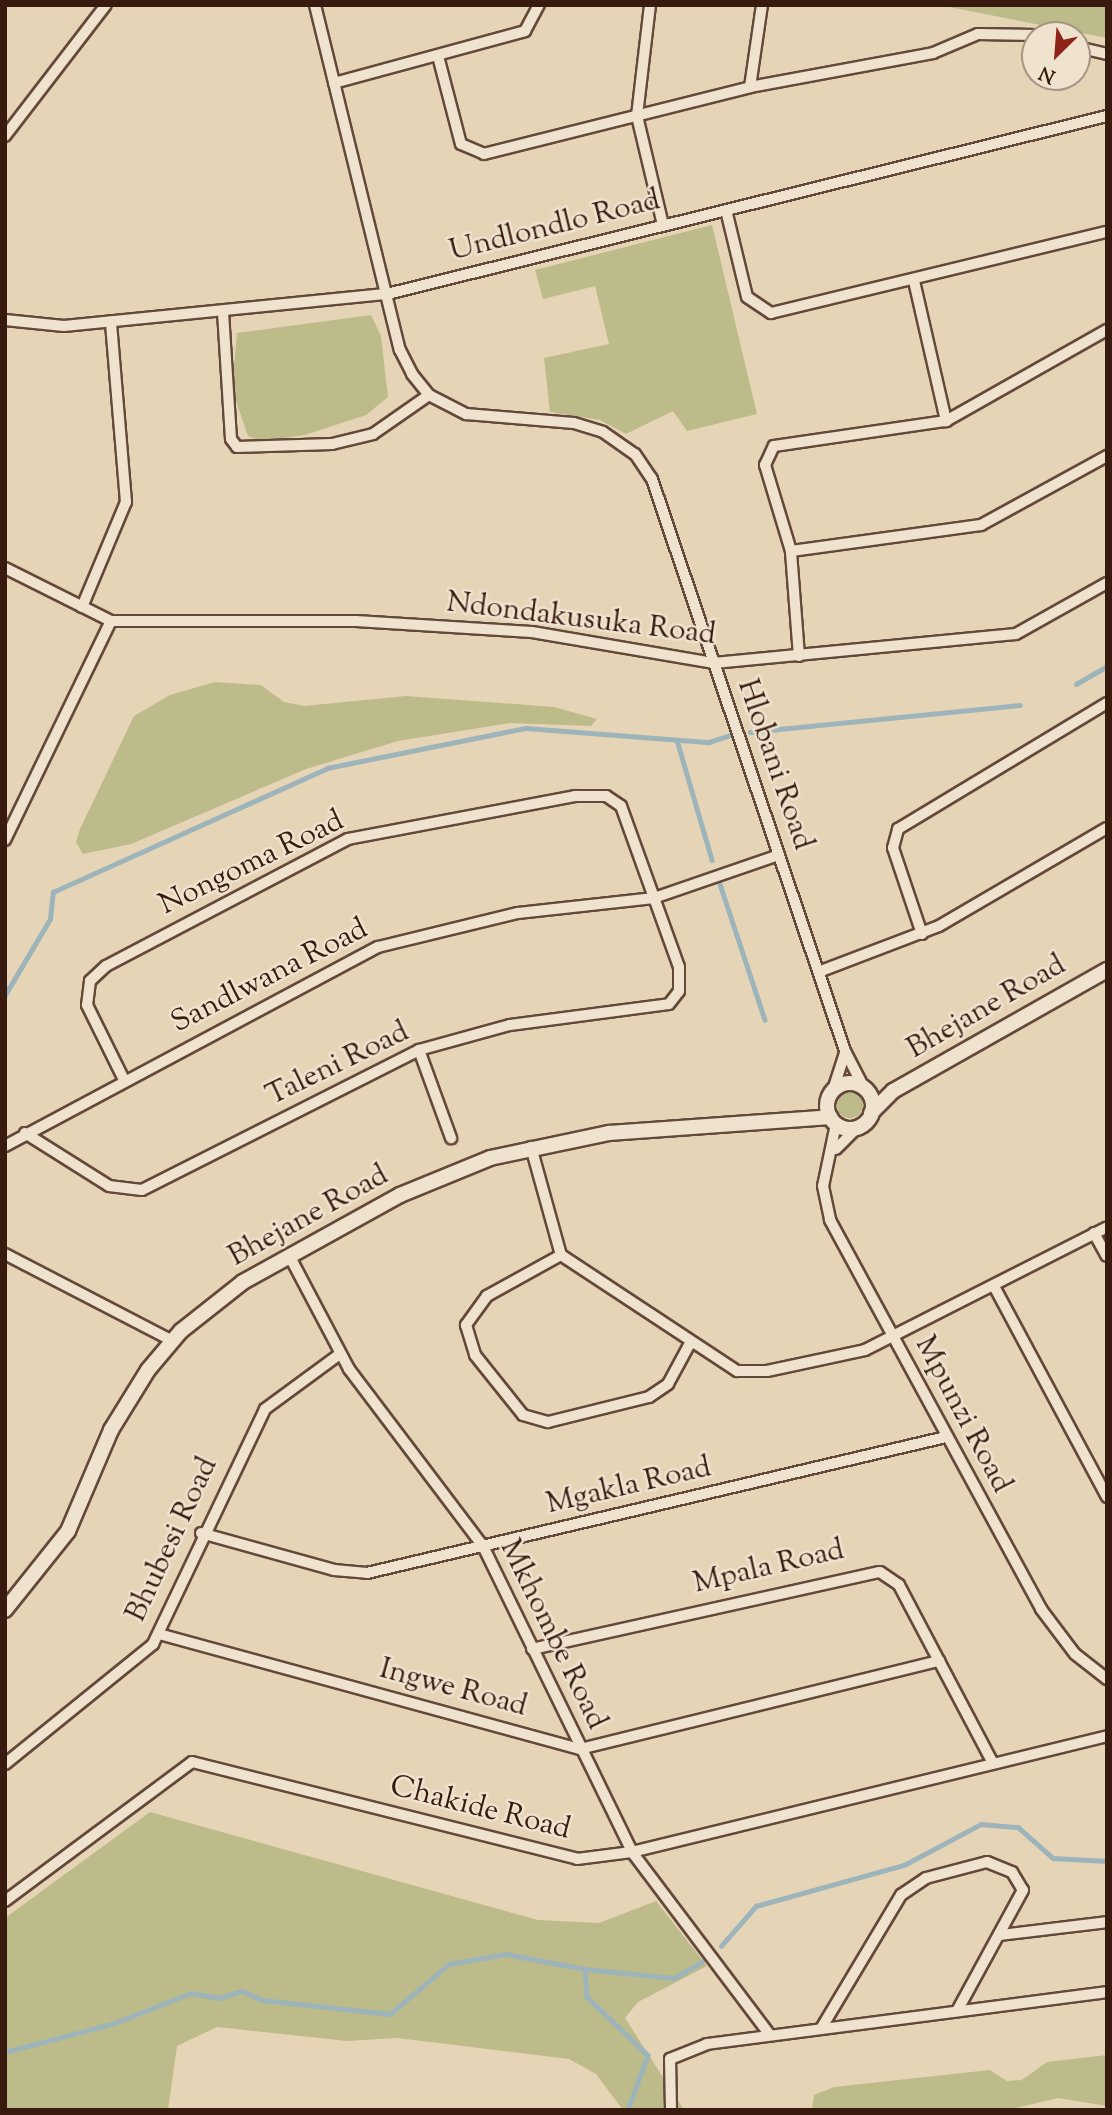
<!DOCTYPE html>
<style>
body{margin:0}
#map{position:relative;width:1112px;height:2115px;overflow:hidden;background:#e6d4b6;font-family:"Sorts Mill Goudy",serif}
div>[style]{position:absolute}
.green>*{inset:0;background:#bdbb89}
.round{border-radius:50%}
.stream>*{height:4.5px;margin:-2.25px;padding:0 2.25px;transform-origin:2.25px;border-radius:2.25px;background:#9db5ba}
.roads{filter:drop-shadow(2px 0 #644839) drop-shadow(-2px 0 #644839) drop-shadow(0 2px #644839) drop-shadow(0 -2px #644839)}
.minor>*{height:10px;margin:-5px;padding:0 5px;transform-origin:5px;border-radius:5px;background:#efe3d0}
.tertiary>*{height:14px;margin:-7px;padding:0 7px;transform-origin:7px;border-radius:7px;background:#efe3d0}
.tertiary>.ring{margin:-7px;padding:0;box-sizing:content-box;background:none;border:14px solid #efe3d0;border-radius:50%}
span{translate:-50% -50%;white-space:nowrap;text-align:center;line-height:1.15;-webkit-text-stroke:5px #efe3d0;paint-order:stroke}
.street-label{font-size:30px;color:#381a0f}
.frame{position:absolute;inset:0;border:7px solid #381a0f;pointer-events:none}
.north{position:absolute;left:1021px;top:21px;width:70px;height:70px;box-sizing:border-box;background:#efe3d0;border:2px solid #a69383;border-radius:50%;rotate:205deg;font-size:19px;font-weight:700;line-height:28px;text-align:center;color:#381a0f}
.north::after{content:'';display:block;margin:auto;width:24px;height:32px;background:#8f2418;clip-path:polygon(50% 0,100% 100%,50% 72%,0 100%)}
</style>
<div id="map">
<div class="green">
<div style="clip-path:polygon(939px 5px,1107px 5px,1107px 38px)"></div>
<div style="clip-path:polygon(712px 225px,757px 414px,687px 431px,673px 411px,626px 434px,600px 420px,550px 412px,544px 358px,609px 344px,595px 286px,543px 299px,535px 270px)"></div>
<div style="clip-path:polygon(371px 315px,381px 336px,388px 397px,366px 415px,305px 435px,261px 441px,248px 436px,232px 389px,237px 333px)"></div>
<div style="clip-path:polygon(215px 682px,261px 685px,284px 702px,304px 706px,406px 696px,554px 707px,597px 719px,591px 726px,510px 723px,398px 741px,306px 769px,131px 844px,83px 854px,76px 842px,80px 829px,134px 716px,170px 695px)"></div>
<div class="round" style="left:837px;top:1092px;width:26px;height:26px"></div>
<div style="clip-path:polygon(150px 1812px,538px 1920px,599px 1923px,656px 1901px,707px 1966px,638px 2002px,625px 2018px,684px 2110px,623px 2110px,596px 2074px,569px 2059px,397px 2038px,347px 2041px,217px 2027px,177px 2046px,168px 2110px,5px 2110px,5px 1918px)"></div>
<div style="clip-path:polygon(1107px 2055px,1107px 2106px,1058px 2098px,1007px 2110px,812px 2110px,814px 2095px,834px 2087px,990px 2070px,1007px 2081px,1022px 2080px,1047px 2062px)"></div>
</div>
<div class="stream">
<div style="left:1076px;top:684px;width:36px;rotate:-30deg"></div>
<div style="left:750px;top:732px;width:271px;rotate:-5.7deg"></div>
<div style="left:677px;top:740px;width:125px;rotate:73.7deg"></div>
<div style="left:720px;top:884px;width:143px;rotate:71.7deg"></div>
<div style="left:5px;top:995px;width:88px;rotate:-59.4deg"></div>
<div style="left:50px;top:919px;width:27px;rotate:-84deg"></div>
<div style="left:53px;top:892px;width:301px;rotate:-24.3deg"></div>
<div style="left:327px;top:768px;width:203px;rotate:-11.4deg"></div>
<div style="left:526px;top:728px;width:184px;rotate:4.4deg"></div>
<div style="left:709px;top:742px;width:20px;rotate:-18deg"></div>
<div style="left:721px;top:1946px;width:53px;rotate:-48.8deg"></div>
<div style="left:756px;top:1906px;width:154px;rotate:-15.5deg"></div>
<div style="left:904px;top:1865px;width:87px;rotate:-28deg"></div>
<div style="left:981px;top:1824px;width:37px;rotate:5deg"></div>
<div style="left:1018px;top:1827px;width:47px;rotate:41.5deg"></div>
<div style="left:1053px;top:1858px;width:54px;rotate:3.2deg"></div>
<div style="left:585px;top:1969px;width:89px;rotate:5.8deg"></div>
<div style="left:674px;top:1978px;width:32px;rotate:-30deg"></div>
<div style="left:5px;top:2052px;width:111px;rotate:-14.7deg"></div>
<div style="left:112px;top:2024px;width:85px;rotate:-21.4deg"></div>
<div style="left:191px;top:1993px;width:28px;rotate:10deg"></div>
<div style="left:219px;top:1998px;width:24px;rotate:-17deg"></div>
<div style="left:242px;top:1991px;width:22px;rotate:24deg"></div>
<div style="left:262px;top:2000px;width:129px;rotate:6.2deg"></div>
<div style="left:390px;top:2014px;width:77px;rotate:-40.3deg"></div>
<div style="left:449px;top:1964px;width:58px;rotate:-10deg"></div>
<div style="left:506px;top:1954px;width:80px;rotate:10.8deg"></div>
<div style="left:585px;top:1969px;width:28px;rotate:86deg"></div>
<div style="left:587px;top:1997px;width:84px;rotate:43.6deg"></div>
<div style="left:648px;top:2055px;width:59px;rotate:110deg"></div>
<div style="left:1030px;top:2110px;width:74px"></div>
</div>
<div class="roads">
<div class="minor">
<div style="left:315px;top:5px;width:355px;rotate:76.2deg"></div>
<div style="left:400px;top:350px;width:27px;rotate:63deg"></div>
<div style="left:412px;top:374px;width:27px;rotate:51deg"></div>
<div style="left:429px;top:395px;width:42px;rotate:27.2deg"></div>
<div style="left:466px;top:414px;width:108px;rotate:4.8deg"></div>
<div style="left:574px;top:423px;width:30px;rotate:17deg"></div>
<div style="left:603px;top:432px;width:39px;rotate:35deg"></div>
<div style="left:635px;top:454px;width:30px;rotate:56deg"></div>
<div style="left:652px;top:479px;width:604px;rotate:71.35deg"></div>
<div style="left:845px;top:1051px;width:42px;rotate:62.8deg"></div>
<div style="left:650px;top:5px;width:112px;rotate:96.7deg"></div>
<div style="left:637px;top:116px;width:112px;rotate:76.6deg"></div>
<div style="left:1077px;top:47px;width:31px;rotate:13deg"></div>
<div style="left:438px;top:56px;width:91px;rotate:75.4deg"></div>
<div style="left:461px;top:144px;width:25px;rotate:23deg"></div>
<div style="left:484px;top:154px;width:274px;rotate:-14.1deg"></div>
<div style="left:750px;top:87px;width:186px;rotate:-10.5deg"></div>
<div style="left:933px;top:53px;width:49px;rotate:-22.9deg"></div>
<div style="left:978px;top:34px;width:58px;rotate:1deg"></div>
<div style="left:334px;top:83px;width:198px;rotate:-15.2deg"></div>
<div style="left:525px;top:31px;width:30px;rotate:-62deg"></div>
<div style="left:750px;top:87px;width:83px;rotate:-81.7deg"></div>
<div style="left:5px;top:136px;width:165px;rotate:-52.4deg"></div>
<div style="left:726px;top:210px;width:89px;rotate:76.4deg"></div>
<div style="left:747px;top:297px;width:29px;rotate:34deg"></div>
<div style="left:771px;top:313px;width:346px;rotate:-13.6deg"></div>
<div style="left:914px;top:281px;width:144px;rotate:77.1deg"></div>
<div style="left:223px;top:312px;width:127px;rotate:86.4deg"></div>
<div style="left:231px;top:439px;width:10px;rotate:53deg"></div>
<div style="left:237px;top:447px;width:95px;rotate:-1.8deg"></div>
<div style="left:332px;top:444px;width:42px;rotate:-13.7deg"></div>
<div style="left:373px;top:434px;width:68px;rotate:-34.9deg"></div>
<div style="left:5px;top:320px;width:59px;rotate:5.8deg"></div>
<div style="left:64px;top:326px;width:325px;rotate:-5.7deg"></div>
<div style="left:387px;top:294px;width:742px;rotate:-13.89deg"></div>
<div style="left:791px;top:551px;width:192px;rotate:-7.8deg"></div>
<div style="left:981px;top:525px;width:144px;rotate:-28.7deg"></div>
<div style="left:5px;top:568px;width:119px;rotate:26.6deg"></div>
<div style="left:111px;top:621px;width:245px"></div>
<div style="left:356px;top:621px;width:176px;rotate:3.6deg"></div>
<div style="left:532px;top:632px;width:185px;rotate:9.7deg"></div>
<div style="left:714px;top:663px;width:303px;rotate:-5.5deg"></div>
<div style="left:1016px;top:634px;width:104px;rotate:-29.3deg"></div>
<div style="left:82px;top:607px;width:114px;rotate:-67.3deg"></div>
<div style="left:126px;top:502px;width:181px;rotate:-94.8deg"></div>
<div style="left:799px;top:656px;width:105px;rotate:-94.4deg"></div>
<div style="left:791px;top:551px;width:90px;rotate:-106.8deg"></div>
<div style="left:765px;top:465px;width:21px;rotate:-65deg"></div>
<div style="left:774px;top:446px;width:174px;rotate:-8.3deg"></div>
<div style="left:946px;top:421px;width:185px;rotate:-29.5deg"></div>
<div style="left:5px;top:840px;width:243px;rotate:-64.2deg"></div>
<div style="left:922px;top:934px;width:91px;rotate:-108.6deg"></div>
<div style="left:893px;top:848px;width:20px;rotate:-75deg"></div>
<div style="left:898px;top:829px;width:244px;rotate:-31.1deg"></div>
<div style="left:821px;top:971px;width:126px;rotate:-20.9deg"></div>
<div style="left:939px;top:926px;width:194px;rotate:-30.3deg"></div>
<div style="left:419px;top:1050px;width:94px;rotate:70deg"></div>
<div style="left:833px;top:1090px;width:38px;rotate:-72deg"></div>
<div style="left:836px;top:1124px;width:63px;rotate:101.8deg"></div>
<div style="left:823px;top:1186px;width:35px;rotate:78deg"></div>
<div style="left:830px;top:1220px;width:443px;rotate:61.5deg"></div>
<div style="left:1041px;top:1609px;width:56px;rotate:52.9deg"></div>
<div style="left:1075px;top:1654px;width:41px;rotate:38deg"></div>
<div style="left:25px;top:1133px;width:99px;rotate:32.2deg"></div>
<div style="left:109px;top:1186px;width:33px;rotate:7deg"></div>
<div style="left:142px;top:1190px;width:310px;rotate:-26.8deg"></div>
<div style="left:419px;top:1050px;width:94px;rotate:-15.4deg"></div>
<div style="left:510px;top:1025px;width:160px;rotate:-7.5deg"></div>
<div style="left:669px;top:1004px;width:16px;rotate:-52deg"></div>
<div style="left:679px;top:991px;width:24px;rotate:-90deg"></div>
<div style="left:679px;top:967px;width:171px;rotate:-109.8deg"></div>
<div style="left:621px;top:806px;width:18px;rotate:-146deg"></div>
<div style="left:606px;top:796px;width:31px;rotate:180deg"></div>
<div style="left:575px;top:796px;width:231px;rotate:169.3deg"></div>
<div style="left:348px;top:839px;width:273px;rotate:152.3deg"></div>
<div style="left:106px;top:966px;width:22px;rotate:137deg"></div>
<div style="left:90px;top:981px;width:24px;rotate:97deg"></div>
<div style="left:87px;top:1005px;width:84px;rotate:63.7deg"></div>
<div style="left:5px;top:1146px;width:423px;rotate:-28.1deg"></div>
<div style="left:378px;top:947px;width:144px;rotate:-13.7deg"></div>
<div style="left:518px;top:913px;width:137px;rotate:-6.3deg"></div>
<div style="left:654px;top:898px;width:132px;rotate:-19deg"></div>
<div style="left:531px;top:1147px;width:112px;rotate:74.5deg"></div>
<div style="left:561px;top:1255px;width:211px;rotate:33.4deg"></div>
<div style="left:737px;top:1371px;width:30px"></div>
<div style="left:767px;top:1371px;width:100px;rotate:-12.1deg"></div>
<div style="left:865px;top:1350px;width:271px;rotate:-26.9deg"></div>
<div style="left:836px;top:1149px;width:31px;rotate:-45deg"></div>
<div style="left:1094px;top:1233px;width:26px;rotate:61deg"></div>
<div style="left:5px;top:1254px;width:187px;rotate:27.4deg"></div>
<div style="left:561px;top:1255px;width:85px;rotate:151deg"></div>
<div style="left:487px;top:1296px;width:36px;rotate:126deg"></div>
<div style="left:466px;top:1325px;width:31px;rotate:73deg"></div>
<div style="left:475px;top:1355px;width:77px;rotate:51.3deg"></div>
<div style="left:523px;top:1415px;width:26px;rotate:16deg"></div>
<div style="left:548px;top:1422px;width:104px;rotate:-13.9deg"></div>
<div style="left:649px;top:1397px;width:23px;rotate:-34deg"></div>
<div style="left:668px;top:1384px;width:44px;rotate:-61.7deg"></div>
<div style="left:290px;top:1257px;width:127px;rotate:62.2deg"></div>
<div style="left:349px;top:1369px;width:222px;rotate:52.9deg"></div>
<div style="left:483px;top:1546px;width:340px;rotate:64deg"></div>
<div style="left:632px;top:1852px;width:228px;rotate:53deg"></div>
<div style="left:995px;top:1288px;width:237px;rotate:61.8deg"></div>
<div style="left:201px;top:1533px;width:138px;rotate:15.5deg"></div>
<div style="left:334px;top:1570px;width:33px;rotate:5deg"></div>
<div style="left:367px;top:1573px;width:595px;rotate:-13.22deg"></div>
<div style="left:159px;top:1634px;width:436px;rotate:15.3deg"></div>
<div style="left:580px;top:1749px;width:370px;rotate:-13.8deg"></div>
<div style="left:532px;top:1649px;width:356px;rotate:-12.5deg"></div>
<div style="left:880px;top:1572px;width:23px;rotate:34deg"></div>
<div style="left:899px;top:1585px;width:201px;rotate:62.2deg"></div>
<div style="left:5px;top:1764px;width:191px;rotate:-39deg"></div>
<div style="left:153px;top:1644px;width:260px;rotate:-64.5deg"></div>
<div style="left:265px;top:1409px;width:93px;rotate:-36.3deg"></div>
<div style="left:5px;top:1901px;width:233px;rotate:-36.6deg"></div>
<div style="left:192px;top:1762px;width:397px;rotate:14.1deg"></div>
<div style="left:577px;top:1859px;width:55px;rotate:-7.3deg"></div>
<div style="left:632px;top:1852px;width:489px;rotate:-13.7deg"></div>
<div style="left:1000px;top:1935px;width:108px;rotate:-6.9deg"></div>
<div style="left:822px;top:2027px;width:154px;rotate:-59.1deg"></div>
<div style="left:901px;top:1895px;width:30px;rotate:-34deg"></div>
<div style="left:926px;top:1878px;width:63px;rotate:-14.7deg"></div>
<div style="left:987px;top:1862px;width:27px;rotate:22deg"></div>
<div style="left:1012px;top:1872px;width:21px;rotate:59deg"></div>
<div style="left:1023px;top:1890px;width:138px;rotate:118.6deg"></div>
<div style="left:671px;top:2110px;width:51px;rotate:-91.1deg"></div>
<div style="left:670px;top:2059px;width:40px;rotate:-22deg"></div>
<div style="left:707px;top:2044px;width:403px;rotate:-7.4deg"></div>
</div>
<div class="tertiary">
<div class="ring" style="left:827px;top:1083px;width:32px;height:32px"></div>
<div style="left:871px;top:1113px;width:31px;rotate:-45deg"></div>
<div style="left:893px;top:1091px;width:246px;rotate:-29.5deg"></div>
<div style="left:5px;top:1610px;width:101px;rotate:-51.4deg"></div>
<div style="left:68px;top:1531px;width:110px;rotate:-66.9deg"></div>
<div style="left:111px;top:1430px;width:70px;rotate:-58.3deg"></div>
<div style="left:148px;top:1370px;width:51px;rotate:-49.8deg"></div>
<div style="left:181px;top:1331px;width:79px;rotate:-38.3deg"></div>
<div style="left:243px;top:1282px;width:179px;rotate:-29deg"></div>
<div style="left:400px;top:1195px;width:97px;rotate:-22.3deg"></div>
<div style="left:490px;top:1158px;width:122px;rotate:-11.9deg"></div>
<div style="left:609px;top:1133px;width:222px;rotate:-4.1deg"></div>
</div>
</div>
<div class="street-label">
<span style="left:555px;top:227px;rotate:-14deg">Undlondlo Road</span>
<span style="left:581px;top:620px;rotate:7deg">Ndondakusuka Road</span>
<span style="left:774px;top:765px;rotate:71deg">Hlobani Road</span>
<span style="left:252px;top:864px;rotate:-26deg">Nongoma Road</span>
<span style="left:270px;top:977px;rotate:-27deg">Sandlwana Road</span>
<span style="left:987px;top:1008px;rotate:-30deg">Bhejane Road</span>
<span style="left:338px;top:1065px;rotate:-26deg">Taleni Road</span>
<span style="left:309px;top:1217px;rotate:-29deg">Bhejane Road</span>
<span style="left:962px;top:1415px;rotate:62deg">Mpunzi Road</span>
<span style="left:629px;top:1487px;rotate:-13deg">Mgakla Road</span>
<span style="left:173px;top:1540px;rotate:-65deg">Bhubesi Road</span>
<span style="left:769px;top:1568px;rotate:-13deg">Mpala Road</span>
<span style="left:552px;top:1635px;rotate:64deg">Mkhombe Road</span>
<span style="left:453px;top:1689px;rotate:15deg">Ingwe Road</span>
<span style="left:480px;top:1809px;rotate:14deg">Chakide Road</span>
</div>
<div class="frame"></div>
<div class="north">N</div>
</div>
